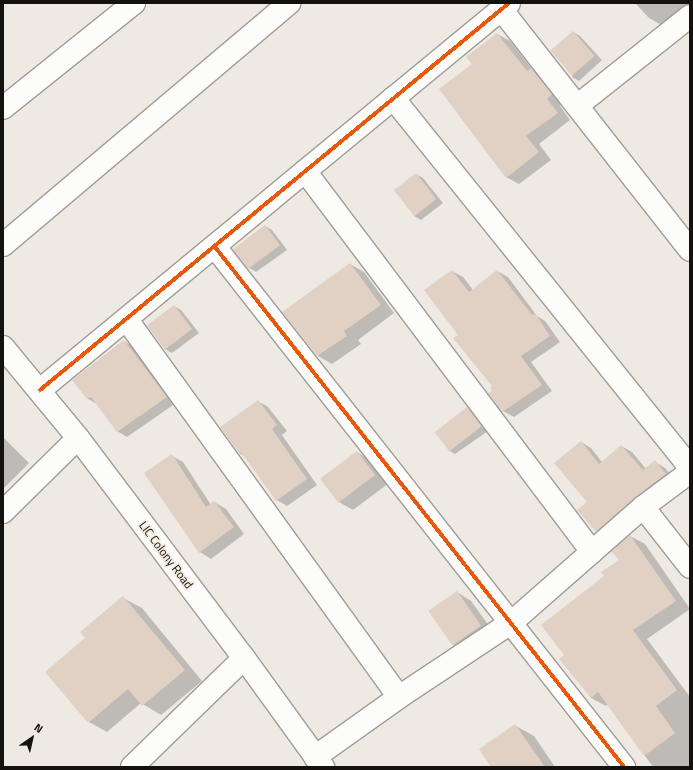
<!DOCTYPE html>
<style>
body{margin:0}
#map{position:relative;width:693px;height:770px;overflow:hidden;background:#eee9e3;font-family:"Titillium Web",sans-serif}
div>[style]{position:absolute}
.shadow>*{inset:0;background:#0003}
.building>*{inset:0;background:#e1d0c4;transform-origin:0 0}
.roads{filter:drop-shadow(1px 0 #a19d99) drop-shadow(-1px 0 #a19d99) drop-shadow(0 1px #a19d99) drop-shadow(0 -1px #a19d99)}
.street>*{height:22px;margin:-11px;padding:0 11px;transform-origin:11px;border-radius:11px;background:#fcfcfb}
.secondary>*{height:22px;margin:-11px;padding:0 11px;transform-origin:11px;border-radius:11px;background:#fcfcfb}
.cycleway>*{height:4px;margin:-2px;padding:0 2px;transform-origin:2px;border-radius:2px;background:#e8590c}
span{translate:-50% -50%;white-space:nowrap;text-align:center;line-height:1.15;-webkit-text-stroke:3.5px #f2eadf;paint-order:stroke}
.street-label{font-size:12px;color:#14120e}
.frame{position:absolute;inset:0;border:4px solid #14120e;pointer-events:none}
.north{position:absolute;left:12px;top:718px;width:40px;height:40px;-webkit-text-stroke:3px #f2eadf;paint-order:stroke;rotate:34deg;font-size:11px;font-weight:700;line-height:16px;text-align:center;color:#14120e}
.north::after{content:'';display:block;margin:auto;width:14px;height:18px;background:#14120e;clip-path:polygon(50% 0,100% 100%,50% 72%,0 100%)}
</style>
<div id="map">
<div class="shadow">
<div style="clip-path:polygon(635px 3px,689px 3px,663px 26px,649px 18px)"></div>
<div style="clip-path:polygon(573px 32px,580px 36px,602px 60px,579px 81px,572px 77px)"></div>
<div style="clip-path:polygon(497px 34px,510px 41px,532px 69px,544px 76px,564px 102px,560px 106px,570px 120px,539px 144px,551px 160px,519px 184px,506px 177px,473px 64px)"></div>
<div style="clip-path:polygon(416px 174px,423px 178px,443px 203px,421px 220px,414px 216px)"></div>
<div style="clip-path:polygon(265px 226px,272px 230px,287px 250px,256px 272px,249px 268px)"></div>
<div style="clip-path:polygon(350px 264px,364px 272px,394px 313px,358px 340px,361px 344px,332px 364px,318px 356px)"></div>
<div style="clip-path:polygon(452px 271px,463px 277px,473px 290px,497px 271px,508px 277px,537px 316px,545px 321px,560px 342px,531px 362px,552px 391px,514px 417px,503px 411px,493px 391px,494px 387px,460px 335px)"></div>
<div style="clip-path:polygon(174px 306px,181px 310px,199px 333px,172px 353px,165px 349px)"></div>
<div style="clip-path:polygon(124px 341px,134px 347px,176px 403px,127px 437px,117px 431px,97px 404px,88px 399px,73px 380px)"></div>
<div style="clip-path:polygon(258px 401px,268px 407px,287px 431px,282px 435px,317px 485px,287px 506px,277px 500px,246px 457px,239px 453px)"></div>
<div style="clip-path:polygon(467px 409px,475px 413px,488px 431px,455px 454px,448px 450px)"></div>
<div style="clip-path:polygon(3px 437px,29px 463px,3px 489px)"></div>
<div style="clip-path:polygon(581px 442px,591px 448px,602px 462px,621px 446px,632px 452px,646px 469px,655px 462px,665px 468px,676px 481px,606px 537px,596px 531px,588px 502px)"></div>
<div style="clip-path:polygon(357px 452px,371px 461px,389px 483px,353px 510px,339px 502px,322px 479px)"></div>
<div style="clip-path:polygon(172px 456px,183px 462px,211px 505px,214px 502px,226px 509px,244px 534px,211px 559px,200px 552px,145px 473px)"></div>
<div style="clip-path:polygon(630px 536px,645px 544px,690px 609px,647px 639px,690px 697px,690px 767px,653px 767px,608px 704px,606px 706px,591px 698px,566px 655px,605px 576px,620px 560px)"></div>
<div style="clip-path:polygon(457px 592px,471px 601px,495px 634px,467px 653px,453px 645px)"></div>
<div style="clip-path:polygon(123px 598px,142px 608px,202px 681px,161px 715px,141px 703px,107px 732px,89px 722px,87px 638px)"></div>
<div style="clip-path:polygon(516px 726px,534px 736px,555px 767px,492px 767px)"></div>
</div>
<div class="building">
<div style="left:573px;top:31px;width:33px;height:30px;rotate:49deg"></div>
<div style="clip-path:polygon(497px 33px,527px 71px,531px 68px,552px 94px,547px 99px,558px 113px,526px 136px,539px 152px,506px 178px,439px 89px,472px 64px,466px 57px)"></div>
<div style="left:416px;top:173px;width:33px;height:28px;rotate:52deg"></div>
<div style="left:265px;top:225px;width:25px;height:41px;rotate:53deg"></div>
<div style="clip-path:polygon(350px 263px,381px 305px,344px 331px,347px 336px,317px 356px,282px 312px)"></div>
<div style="clip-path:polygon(452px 270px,469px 292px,497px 270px,532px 315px,535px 313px,550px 336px,521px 356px,542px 385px,502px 412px,488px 393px,492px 391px,490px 388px,492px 386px,453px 338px,458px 335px,424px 290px)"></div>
<div style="left:174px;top:305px;width:30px;height:34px;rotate:53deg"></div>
<div style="clip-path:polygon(124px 340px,167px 397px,117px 432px,91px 397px,87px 399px,72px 380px)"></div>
<div style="clip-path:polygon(258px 400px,277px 425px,272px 429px,307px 479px,276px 501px,241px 452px,239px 453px,220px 427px)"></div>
<div style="left:467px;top:407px;width:24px;height:41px;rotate:52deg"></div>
<div style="clip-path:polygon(581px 441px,599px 464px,621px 445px,643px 470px,655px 460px,666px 474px,636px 497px,596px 532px,577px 510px,587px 502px,554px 463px)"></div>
<div style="left:357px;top:451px;width:30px;height:46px;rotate:53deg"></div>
<div style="clip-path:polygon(172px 454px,206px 507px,214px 501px,234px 527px,199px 553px,144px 473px)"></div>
<div style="clip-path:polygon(630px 535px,676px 601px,633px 630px,677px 690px,656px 706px,675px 733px,644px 756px,598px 692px,591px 698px,559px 659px,564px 655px,541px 625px,604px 576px,601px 572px,619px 560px,611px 551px)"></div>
<div style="left:457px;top:591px;width:42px;height:35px;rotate:55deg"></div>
<div style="clip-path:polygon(123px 596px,185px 670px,142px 706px,128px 689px,88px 723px,45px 672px,85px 638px,80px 632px)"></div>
<div style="clip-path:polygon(515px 724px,545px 767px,491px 767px,479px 749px)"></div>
</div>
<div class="roads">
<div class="street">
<div style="left:501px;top:9px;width:306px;rotate:51.9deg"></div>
<div style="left:393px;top:98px;width:474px;rotate:51.2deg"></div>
<div style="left:577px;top:106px;width:144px;rotate:-38.5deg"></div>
<div style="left:3px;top:108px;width:168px;rotate:-38.7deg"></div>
<div style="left:305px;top:171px;width:477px;rotate:53deg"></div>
<div style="left:3px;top:245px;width:375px;rotate:-40.2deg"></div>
<div style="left:215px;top:247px;width:662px;rotate:51.81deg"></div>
<div style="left:127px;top:320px;width:465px;rotate:54.2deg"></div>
<div style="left:40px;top:390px;width:608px;rotate:-39.53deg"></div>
<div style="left:643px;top:507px;width:76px;rotate:51.9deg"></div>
<div style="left:3px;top:512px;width:105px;rotate:-44.6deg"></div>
<div style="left:315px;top:757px;width:103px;rotate:-35.5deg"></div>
<div style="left:399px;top:697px;width:136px;rotate:-33.6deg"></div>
<div style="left:512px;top:622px;width:174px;rotate:-41.3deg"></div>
<div style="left:643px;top:507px;width:59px;rotate:-36.7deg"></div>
<div style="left:132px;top:767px;width:156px;rotate:-44.2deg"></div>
</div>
<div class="secondary">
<div style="left:3px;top:347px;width:118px;rotate:50.5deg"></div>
<div style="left:78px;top:438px;width:276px;rotate:53deg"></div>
<div style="left:244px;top:658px;width:135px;rotate:54.1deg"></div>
</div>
</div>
<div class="cycleway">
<div style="left:215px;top:247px;width:662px;rotate:51.81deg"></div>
<div style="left:40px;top:390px;width:608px;rotate:-39.53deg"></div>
</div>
<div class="street-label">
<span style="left:166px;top:555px;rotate:53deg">LIC Colony Road</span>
</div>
<div class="frame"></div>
<div class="north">N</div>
</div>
